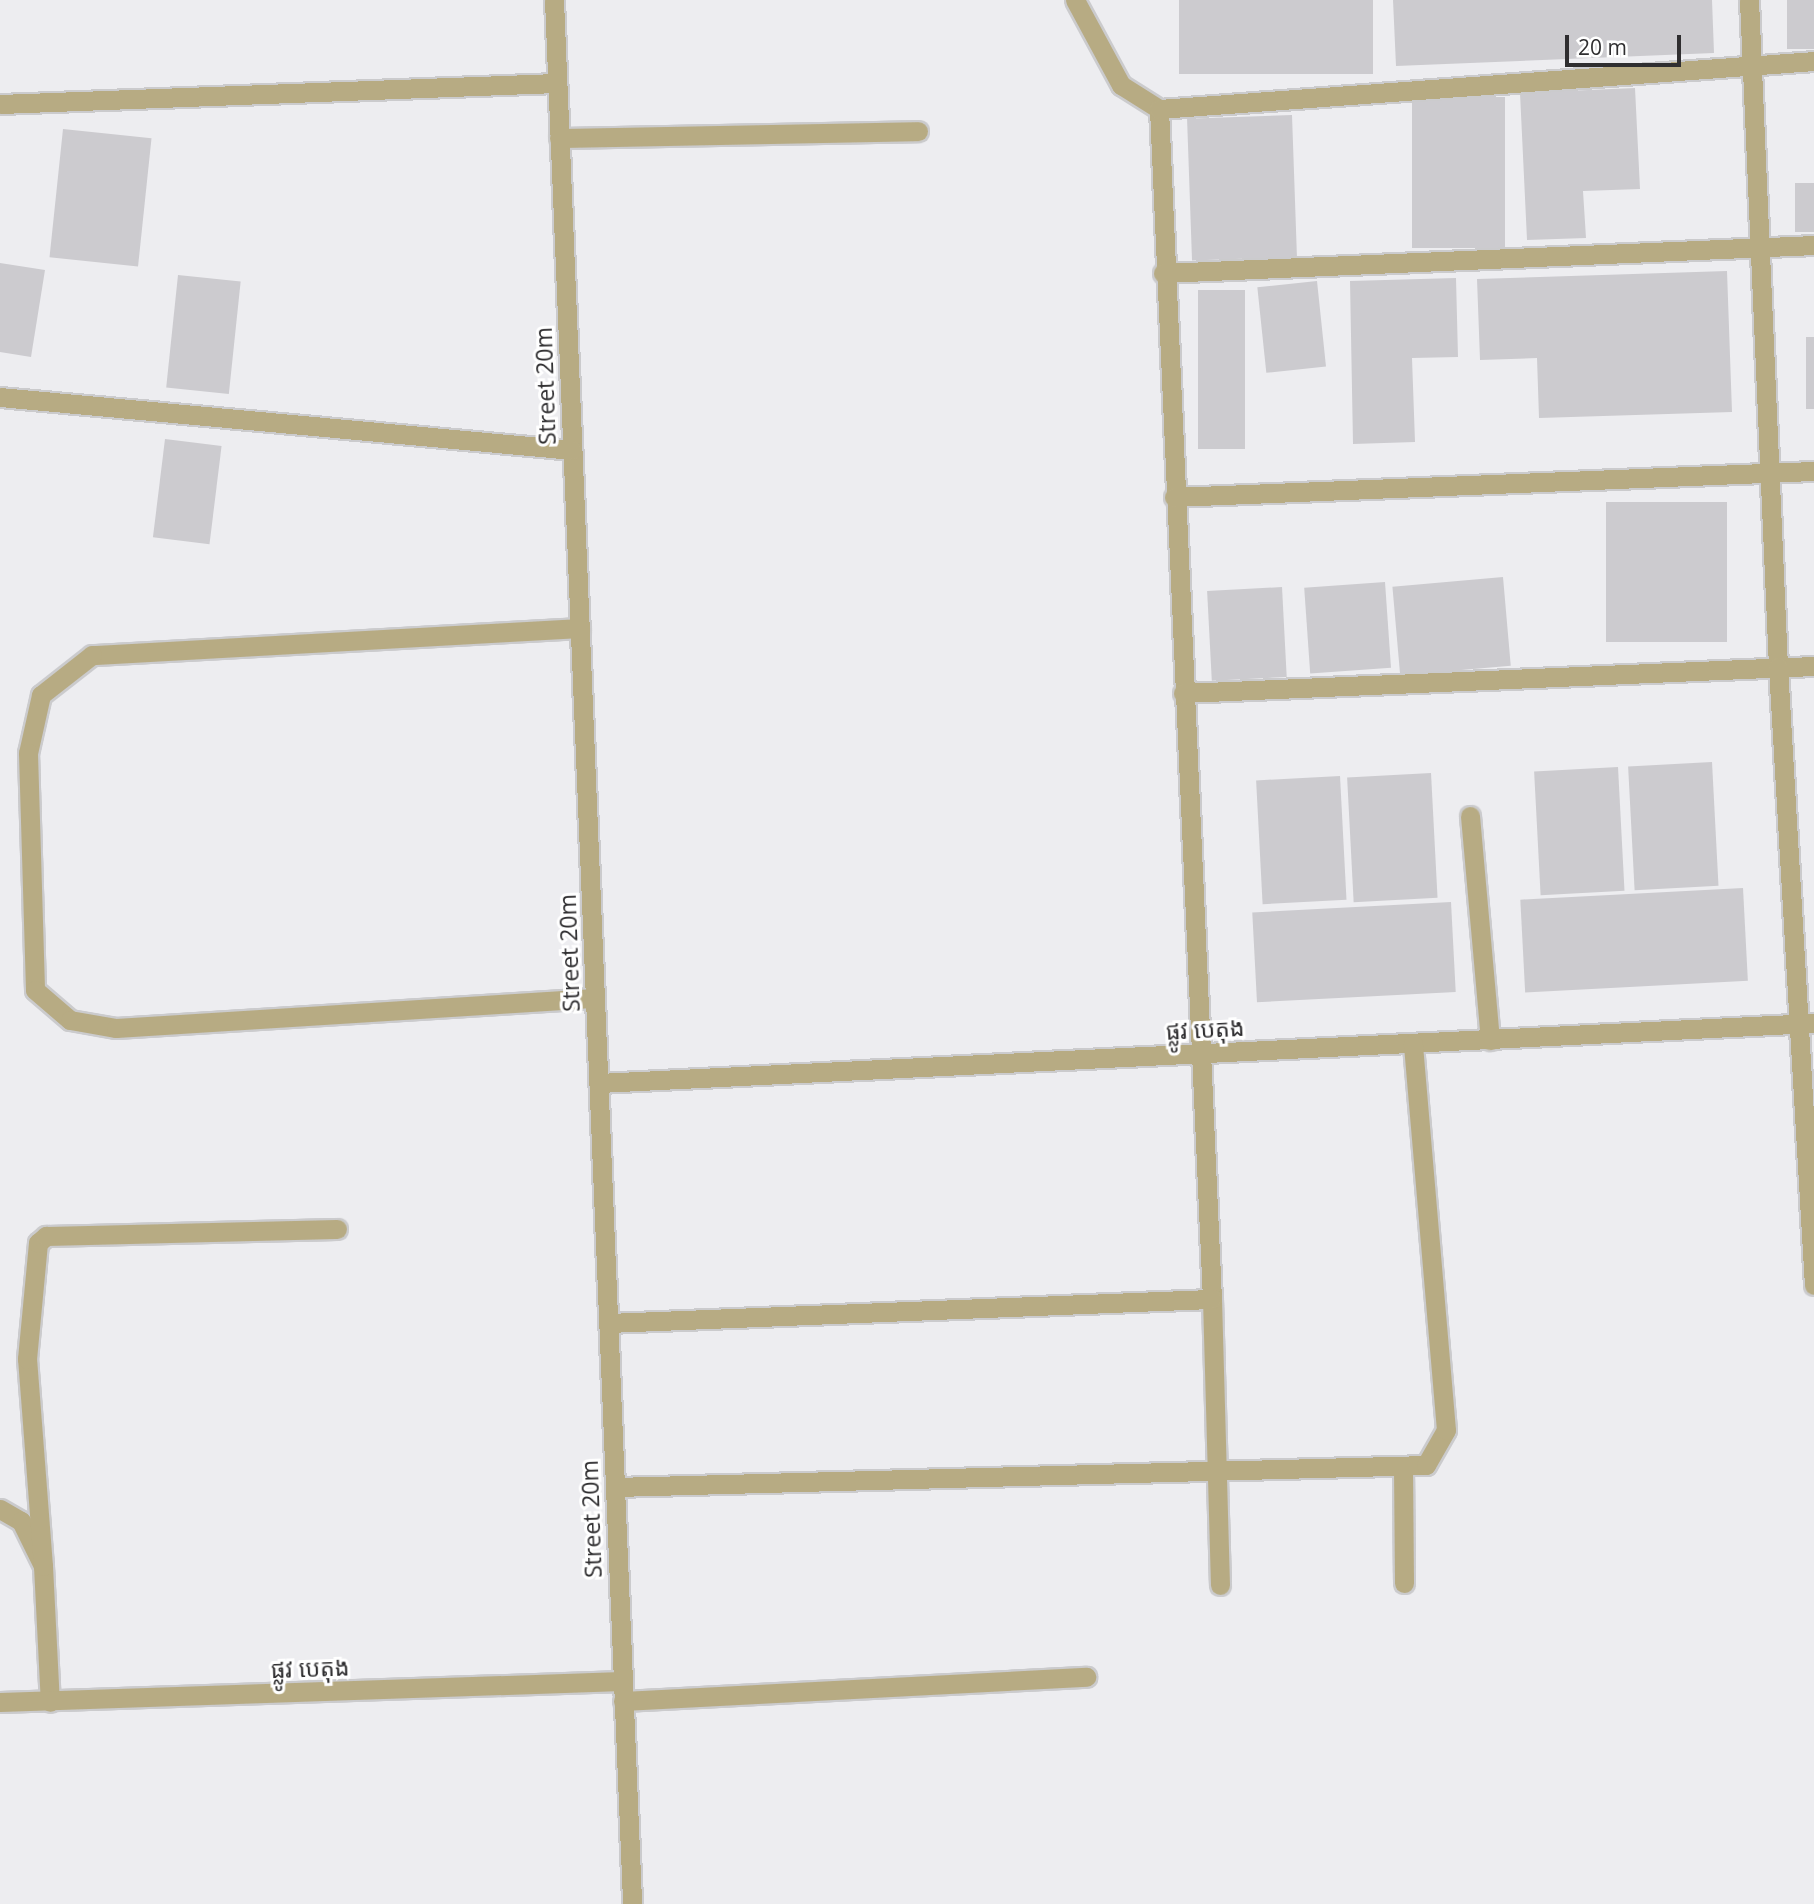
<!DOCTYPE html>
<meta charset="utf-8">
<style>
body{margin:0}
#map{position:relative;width:1814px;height:1904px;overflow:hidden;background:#ededf0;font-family:"Open Sans","Noto Sans Khmer",sans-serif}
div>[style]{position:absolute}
.building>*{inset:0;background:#cccbcf;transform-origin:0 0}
.roads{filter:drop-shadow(2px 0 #cbcbcd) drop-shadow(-2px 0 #cbcbcd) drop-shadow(0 2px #cbcbcd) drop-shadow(0 -2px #cbcbcd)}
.service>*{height:19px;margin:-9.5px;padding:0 9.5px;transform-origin:9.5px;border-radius:9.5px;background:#b7ab83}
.minor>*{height:19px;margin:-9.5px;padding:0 9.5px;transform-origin:9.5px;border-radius:9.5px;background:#b7ab83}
.tertiary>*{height:19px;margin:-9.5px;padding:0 9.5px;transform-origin:9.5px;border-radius:9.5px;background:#b7ab83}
span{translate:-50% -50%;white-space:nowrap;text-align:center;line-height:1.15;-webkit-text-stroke:6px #fff;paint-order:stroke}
.street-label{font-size:23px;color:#2f2e30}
.scale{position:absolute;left:1565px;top:35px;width:116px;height:32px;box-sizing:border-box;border:4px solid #2f2e30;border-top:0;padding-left:9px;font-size:21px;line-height:24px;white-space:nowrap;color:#2f2e30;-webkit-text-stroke:5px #fff;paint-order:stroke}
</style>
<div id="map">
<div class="building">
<div style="left:1179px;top:0;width:194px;height:74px"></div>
<div style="clip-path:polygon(1393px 0,1712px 0,1714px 53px,1396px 66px)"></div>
<div style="left:1787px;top:0;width:27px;height:49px"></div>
<div style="clip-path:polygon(1635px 88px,1640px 189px,1583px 191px,1586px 238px,1527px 240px,1520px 93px)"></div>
<div style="left:1412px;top:97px;width:93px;height:151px"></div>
<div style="left:1292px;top:115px;width:142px;height:105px;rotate:88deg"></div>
<div style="left:63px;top:129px;width:89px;height:129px;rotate:6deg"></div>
<div style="left:1795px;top:183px;width:19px;height:49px"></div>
<div style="clip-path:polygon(0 263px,45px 270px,31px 357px,0 352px)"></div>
<div style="clip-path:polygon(1727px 271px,1732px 412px,1539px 418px,1537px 358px,1480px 360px,1477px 279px)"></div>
<div style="left:178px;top:275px;width:63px;height:113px;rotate:6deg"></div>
<div style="clip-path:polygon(1456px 278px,1458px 357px,1412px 358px,1415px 442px,1353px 444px,1350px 281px)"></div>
<div style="left:1317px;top:281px;width:86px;height:60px;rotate:84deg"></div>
<div style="left:1198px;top:290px;width:47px;height:159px"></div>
<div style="left:1806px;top:337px;width:8px;height:72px"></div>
<div style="left:165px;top:439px;width:57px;height:99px;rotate:7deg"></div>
<div style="left:1606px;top:502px;width:121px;height:140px"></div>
<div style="left:1503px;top:577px;width:89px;height:111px;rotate:85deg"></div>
<div style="left:1385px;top:582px;width:86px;height:81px;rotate:86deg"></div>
<div style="left:1282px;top:587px;width:90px;height:75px;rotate:87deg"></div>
<div style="left:1712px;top:762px;width:124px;height:84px;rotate:87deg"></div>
<div style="left:1618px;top:767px;width:124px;height:84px;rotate:87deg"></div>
<div style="left:1431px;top:773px;width:125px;height:84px;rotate:87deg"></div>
<div style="left:1340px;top:776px;width:124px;height:84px;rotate:87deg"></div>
<div style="left:1743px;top:888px;width:93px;height:223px;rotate:87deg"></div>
<div style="left:1451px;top:902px;width:90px;height:199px;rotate:87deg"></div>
</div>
<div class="roads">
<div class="service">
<div style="left:559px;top:138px;width:359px;rotate:-1.1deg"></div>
</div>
<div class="minor">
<div style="left:1075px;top:0;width:97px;rotate:61.6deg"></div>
<div style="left:1121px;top:85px;width:45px;rotate:32.3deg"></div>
<div style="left:1159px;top:109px;width:1191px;rotate:87.45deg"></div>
<div style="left:1212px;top:1299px;width:286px;rotate:88.4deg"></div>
<div style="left:0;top:104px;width:557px;rotate:-2.16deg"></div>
<div style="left:1159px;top:109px;width:657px;rotate:-4.19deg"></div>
<div style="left:1163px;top:273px;width:652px;rotate:-2.46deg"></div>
<div style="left:1174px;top:497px;width:641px;rotate:-2.33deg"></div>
<div style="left:580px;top:628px;width:489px;rotate:176.8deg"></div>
<div style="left:92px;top:655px;width:65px;rotate:141.9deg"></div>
<div style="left:41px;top:695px;width:59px;rotate:102.6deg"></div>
<div style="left:28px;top:753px;width:237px;rotate:88.3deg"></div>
<div style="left:35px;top:990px;width:46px;rotate:40.6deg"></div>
<div style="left:70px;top:1020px;width:47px;rotate:9.9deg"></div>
<div style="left:116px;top:1028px;width:480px;rotate:-3.6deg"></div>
<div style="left:1183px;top:693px;width:632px;rotate:-2.45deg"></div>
<div style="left:1470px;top:816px;width:225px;rotate:84.9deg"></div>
<div style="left:599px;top:1083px;width:1216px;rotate:-2.83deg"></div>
<div style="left:608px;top:1323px;width:604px;rotate:-2.28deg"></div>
<div style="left:1403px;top:1468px;width:115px;rotate:89.5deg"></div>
<div style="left:615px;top:1487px;width:811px;rotate:-1.55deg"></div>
<div style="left:1426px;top:1465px;width:40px;rotate:-60.3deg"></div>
<div style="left:1446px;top:1430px;width:388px;rotate:-94.9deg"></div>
<div style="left:0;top:1509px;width:24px;rotate:30deg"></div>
<div style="left:21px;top:1521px;width:50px;rotate:63.9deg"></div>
<div style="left:43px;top:1566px;width:136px;rotate:87.1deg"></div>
<div style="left:43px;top:1566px;width:208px;rotate:-94.4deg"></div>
<div style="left:27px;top:1359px;width:117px;rotate:-84.6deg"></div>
<div style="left:38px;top:1243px;width:11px;rotate:-41deg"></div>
<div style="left:46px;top:1236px;width:291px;rotate:-1.4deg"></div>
<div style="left:623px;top:1701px;width:464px;rotate:-3deg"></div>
<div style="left:0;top:1702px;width:622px;rotate:-1.93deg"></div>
</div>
<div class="tertiary">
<div style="left:554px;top:0;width:1906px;rotate:87.65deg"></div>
<div style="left:1749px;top:0;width:668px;rotate:87.51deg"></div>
<div style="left:1778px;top:667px;width:619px;rotate:86.67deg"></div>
<div style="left:0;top:397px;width:574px;rotate:5.29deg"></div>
</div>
</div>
<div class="street-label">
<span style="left:545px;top:386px;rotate:-92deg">Street 20m</span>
<span style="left:569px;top:953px;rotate:-92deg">Street 20m</span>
<span style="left:1205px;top:1029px;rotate:-3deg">ផ្លូវ បេតុង</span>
<span style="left:591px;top:1519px;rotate:-92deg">Street 20m</span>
<span style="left:310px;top:1668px;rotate:-2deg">ផ្លូវ បេតុង</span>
</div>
<div class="scale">20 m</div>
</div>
